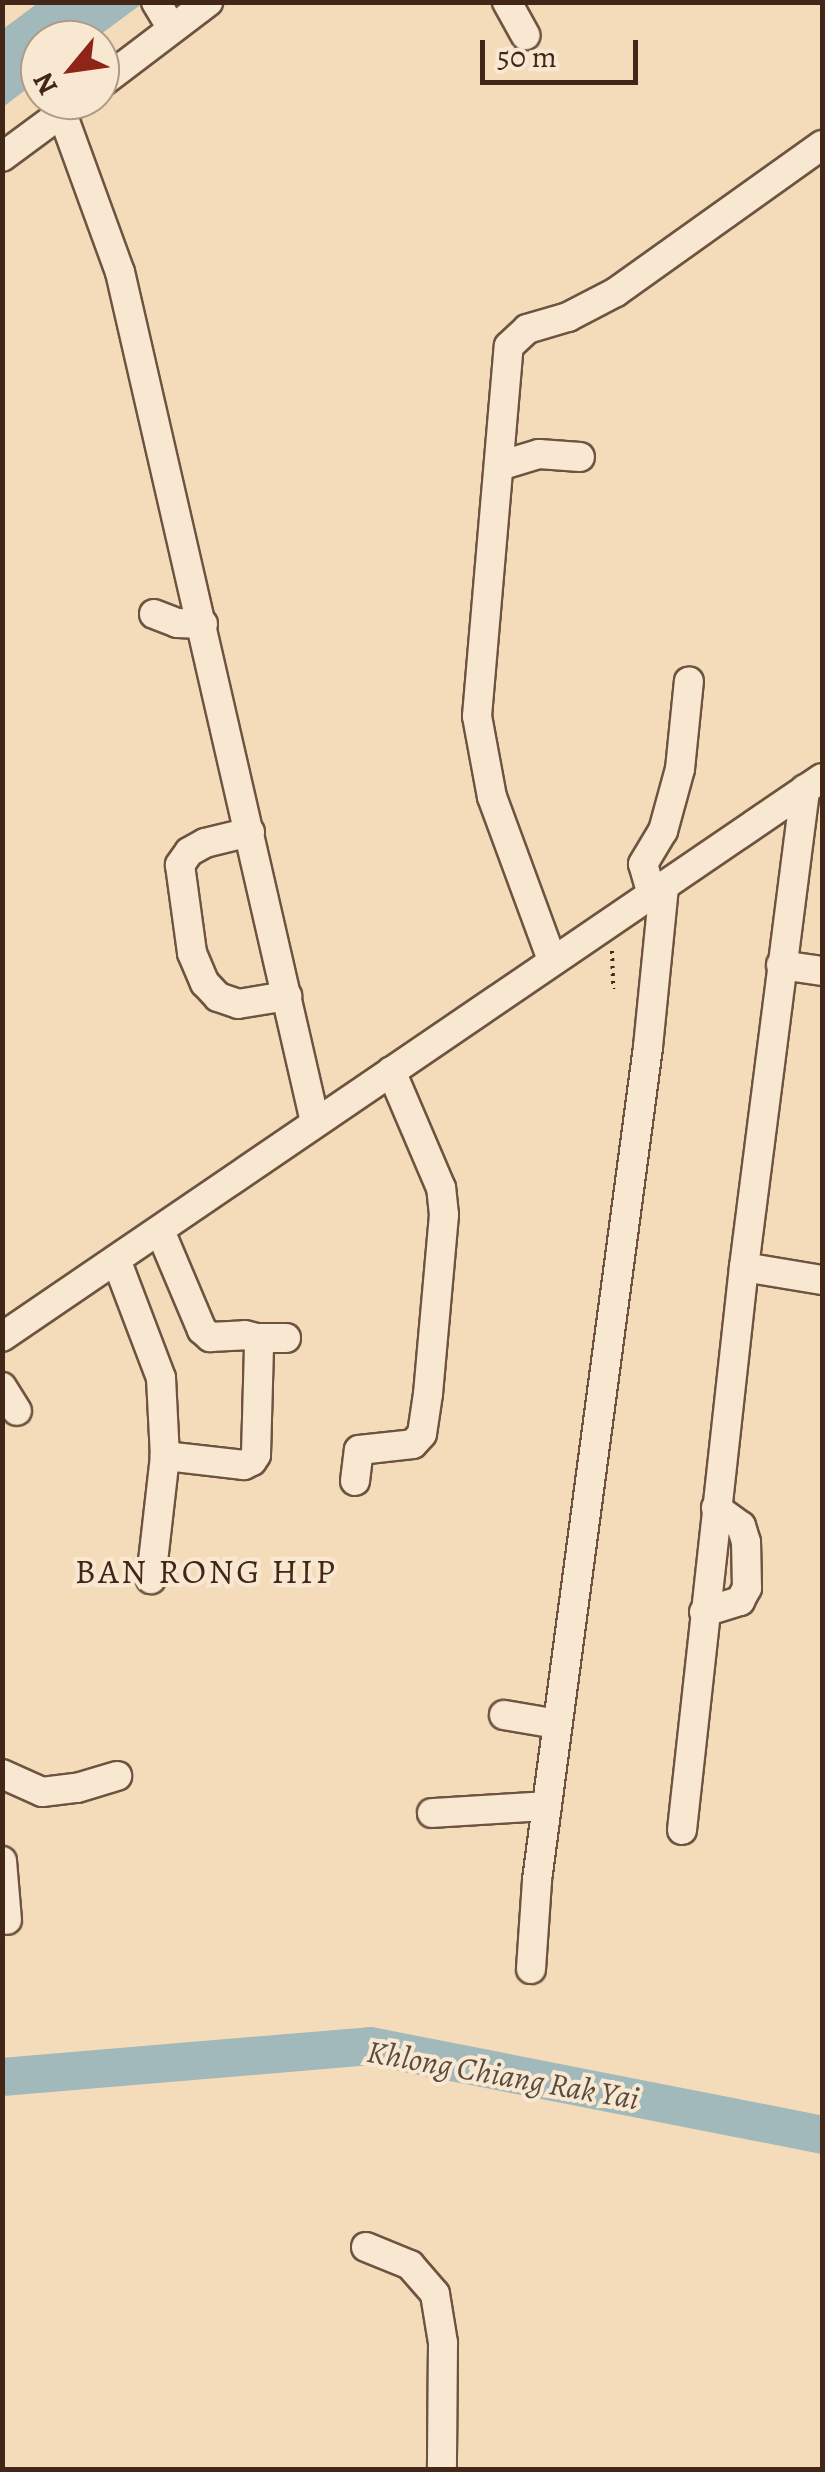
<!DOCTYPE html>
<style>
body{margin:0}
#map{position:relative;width:825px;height:2472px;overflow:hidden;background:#f4dcba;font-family:Alegreya,serif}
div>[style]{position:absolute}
.water>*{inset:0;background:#a1b9bb}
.river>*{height:38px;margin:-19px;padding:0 19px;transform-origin:19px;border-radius:19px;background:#a1b9bb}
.path>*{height:4px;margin-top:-2px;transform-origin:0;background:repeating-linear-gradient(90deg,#422617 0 2.5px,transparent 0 7.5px)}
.roads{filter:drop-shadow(2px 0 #6e5440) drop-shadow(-2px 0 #6e5440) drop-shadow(0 2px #6e5440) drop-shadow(0 -2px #6e5440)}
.minor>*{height:28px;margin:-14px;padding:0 14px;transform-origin:14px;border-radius:14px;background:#f8e8d2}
span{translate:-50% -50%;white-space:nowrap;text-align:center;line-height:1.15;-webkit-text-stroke:8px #f8e8d2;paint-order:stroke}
.water-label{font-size:32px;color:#5a4b40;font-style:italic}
.quarter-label{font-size:35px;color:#422617;letter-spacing:2.5px}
.frame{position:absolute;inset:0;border:5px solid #422617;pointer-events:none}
.north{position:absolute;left:20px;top:20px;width:100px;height:100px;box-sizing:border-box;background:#f8e8d2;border:2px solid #af9a87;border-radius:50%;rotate:241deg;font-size:28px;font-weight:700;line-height:40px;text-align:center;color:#422617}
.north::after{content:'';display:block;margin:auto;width:35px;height:45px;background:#8f2418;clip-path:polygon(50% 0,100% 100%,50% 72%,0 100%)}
.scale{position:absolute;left:480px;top:40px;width:158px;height:45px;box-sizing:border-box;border:5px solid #422617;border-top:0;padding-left:12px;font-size:30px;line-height:35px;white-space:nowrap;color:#422617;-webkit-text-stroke:8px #f8e8d2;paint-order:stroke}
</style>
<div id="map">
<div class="water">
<div style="clip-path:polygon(38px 3px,143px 3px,93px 40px,40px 40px,40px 79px,3px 107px,3px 29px)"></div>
</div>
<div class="river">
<div style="left:2px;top:2077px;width:369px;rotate:-4.8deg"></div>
<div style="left:370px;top:2046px;width:461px;rotate:11.1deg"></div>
</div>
<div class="path">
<div style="left:612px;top:951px;width:38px;rotate:88deg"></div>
</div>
<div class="roads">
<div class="minor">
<div style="left:156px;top:2px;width:31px;rotate:59deg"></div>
<div style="left:507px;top:2px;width:38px;rotate:61deg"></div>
<div style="left:100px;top:84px;width:136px;rotate:-37.2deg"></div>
<div style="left:62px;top:113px;width:169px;rotate:70deg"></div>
<div style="left:120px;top:272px;width:872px;rotate:77.08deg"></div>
<div style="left:2px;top:157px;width:96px;rotate:-36.5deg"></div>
<div style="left:499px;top:466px;width:42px;rotate:-16.7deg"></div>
<div style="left:539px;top:454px;width:41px;rotate:4.2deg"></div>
<div style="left:154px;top:614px;width:25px;rotate:21deg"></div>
<div style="left:177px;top:623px;width:26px;rotate:2deg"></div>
<div style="left:250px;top:832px;width:46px;rotate:166.3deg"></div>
<div style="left:205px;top:843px;width:18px;rotate:151deg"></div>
<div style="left:189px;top:852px;width:16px;rotate:125deg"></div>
<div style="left:180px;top:865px;width:89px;rotate:82.2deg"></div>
<div style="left:192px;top:953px;width:33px;rotate:67deg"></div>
<div style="left:205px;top:983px;width:19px;rotate:47deg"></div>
<div style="left:218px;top:997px;width:21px;rotate:19deg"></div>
<div style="left:238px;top:1004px;width:50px;rotate:-9.3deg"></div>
<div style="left:652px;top:895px;width:32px;rotate:-106deg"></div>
<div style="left:643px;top:864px;width:39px;rotate:-59deg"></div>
<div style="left:663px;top:831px;width:64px;rotate:-74.7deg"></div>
<div style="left:680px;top:769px;width:88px;rotate:-84.2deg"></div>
<div style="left:552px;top:960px;width:174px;rotate:-110.2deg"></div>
<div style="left:492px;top:797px;width:82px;rotate:-100.5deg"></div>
<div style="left:477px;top:716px;width:371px;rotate:-85.1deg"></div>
<div style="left:509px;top:346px;width:25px;rotate:-43deg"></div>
<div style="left:527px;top:329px;width:43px;rotate:-16.3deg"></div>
<div style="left:568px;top:317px;width:54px;rotate:-27.5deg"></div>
<div style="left:616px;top:292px;width:253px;rotate:-35.5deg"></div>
<div style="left:781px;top:965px;width:41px;rotate:8.3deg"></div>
<div style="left:161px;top:1233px;width:105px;rotate:67.1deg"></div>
<div style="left:202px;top:1330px;width:11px;rotate:41deg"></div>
<div style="left:210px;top:1337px;width:35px;rotate:-3deg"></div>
<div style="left:245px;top:1335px;width:11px;rotate:15deg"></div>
<div style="left:256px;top:1338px;width:9px;rotate:72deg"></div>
<div style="left:259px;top:1347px;width:108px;rotate:91.6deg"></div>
<div style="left:256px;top:1455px;width:7px;rotate:124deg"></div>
<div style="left:252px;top:1461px;width:9px;rotate:153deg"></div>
<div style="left:244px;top:1465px;width:80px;rotate:-173.5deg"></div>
<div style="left:117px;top:1262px;width:124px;rotate:69.2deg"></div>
<div style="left:161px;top:1378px;width:78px;rotate:87.1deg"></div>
<div style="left:165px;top:1456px;width:124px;rotate:96.5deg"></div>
<div style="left:744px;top:1267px;width:79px;rotate:9.5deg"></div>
<div style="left:2px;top:1337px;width:992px;rotate:-34.28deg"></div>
<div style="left:256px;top:1338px;width:30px"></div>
<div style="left:2px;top:1387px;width:28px;rotate:58deg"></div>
<div style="left:355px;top:1481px;width:31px;rotate:-83deg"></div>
<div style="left:359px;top:1450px;width:54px;rotate:-6.3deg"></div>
<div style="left:413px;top:1444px;width:13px;rotate:-48deg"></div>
<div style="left:422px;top:1434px;width:40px;rotate:-81.5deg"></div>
<div style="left:428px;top:1394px;width:180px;rotate:-84.9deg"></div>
<div style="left:444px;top:1215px;width:27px;rotate:-96deg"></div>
<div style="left:441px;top:1188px;width:127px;rotate:-113.1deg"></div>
<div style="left:704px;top:1612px;width:38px;rotate:-17deg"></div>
<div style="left:740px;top:1601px;width:15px;rotate:-62deg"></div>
<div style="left:747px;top:1588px;width:46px;rotate:-91.2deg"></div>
<div style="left:746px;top:1542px;width:17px;rotate:-107deg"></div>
<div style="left:741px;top:1526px;width:31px;rotate:-144deg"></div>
<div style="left:504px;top:1715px;width:54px;rotate:9.6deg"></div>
<div style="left:2px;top:1774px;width:44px;rotate:24.2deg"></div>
<div style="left:42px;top:1792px;width:35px;rotate:-7deg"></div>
<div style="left:77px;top:1788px;width:42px;rotate:-16.7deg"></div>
<div style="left:432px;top:1813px;width:115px;rotate:-3.5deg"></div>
<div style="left:682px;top:1830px;width:566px;rotate:-83.72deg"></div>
<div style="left:744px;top:1267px;width:482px;rotate:-82.7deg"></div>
<div style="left:2px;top:1861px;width:59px;rotate:85.2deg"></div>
<div style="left:531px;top:1969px;width:89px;rotate:-86.1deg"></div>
<div style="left:537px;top:1880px;width:840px;rotate:-82.41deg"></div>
<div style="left:648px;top:1047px;width:161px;rotate:-84.3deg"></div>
<div style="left:366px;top:2247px;width:48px;rotate:22.2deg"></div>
<div style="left:410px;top:2265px;width:38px;rotate:49deg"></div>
<div style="left:435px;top:2294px;width:50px;rotate:80.7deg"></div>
<div style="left:443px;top:2343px;width:127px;rotate:90.5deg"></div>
</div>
</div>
<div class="water-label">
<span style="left:503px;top:2075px;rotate:10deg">Khlong Chiang Rak Yai</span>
</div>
<div class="quarter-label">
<span style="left:206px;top:1571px">BAN RONG HIP</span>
</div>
<div class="frame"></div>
<div class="north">N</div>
<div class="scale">50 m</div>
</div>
